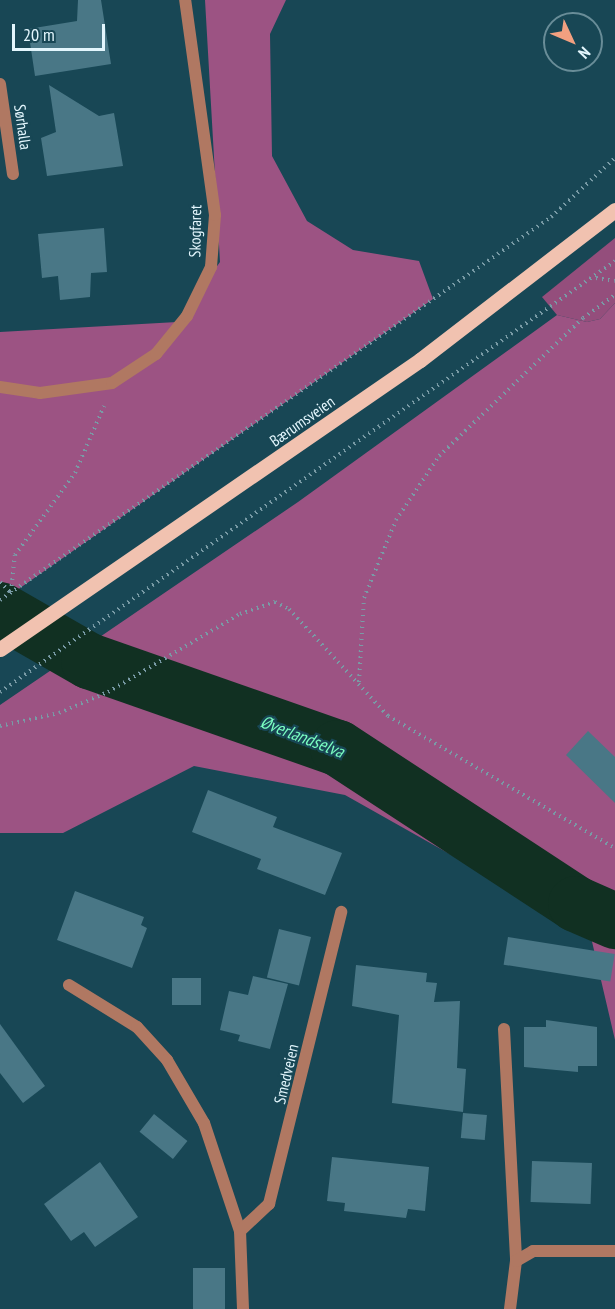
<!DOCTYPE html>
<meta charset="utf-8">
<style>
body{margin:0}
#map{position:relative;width:615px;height:1309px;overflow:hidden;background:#184755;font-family:"PT Sans Narrow",sans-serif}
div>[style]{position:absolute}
.green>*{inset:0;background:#944e7c}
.forest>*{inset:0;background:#9c5383}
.river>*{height:56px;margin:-28px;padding:0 28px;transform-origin:28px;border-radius:28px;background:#113022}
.building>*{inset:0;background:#497786;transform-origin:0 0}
.path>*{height:4px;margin-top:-2px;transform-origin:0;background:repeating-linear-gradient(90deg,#799ba6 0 1.5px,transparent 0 6px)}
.service>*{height:12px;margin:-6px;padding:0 6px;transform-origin:6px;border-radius:6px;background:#b07862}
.minor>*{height:12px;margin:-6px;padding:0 6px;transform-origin:6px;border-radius:6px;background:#b07862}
.primary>*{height:15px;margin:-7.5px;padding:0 7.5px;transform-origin:7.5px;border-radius:7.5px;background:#f1c2b0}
span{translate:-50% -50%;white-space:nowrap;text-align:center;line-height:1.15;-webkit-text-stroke:4.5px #184755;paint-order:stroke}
.street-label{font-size:16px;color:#e3f6fd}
.water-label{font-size:18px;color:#7afdc1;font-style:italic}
.north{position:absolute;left:543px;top:12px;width:60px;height:60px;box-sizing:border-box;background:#184755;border:2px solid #698d98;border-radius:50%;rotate:134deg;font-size:16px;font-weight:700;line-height:24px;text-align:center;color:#e3f6fd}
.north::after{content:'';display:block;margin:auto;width:21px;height:27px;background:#f2a080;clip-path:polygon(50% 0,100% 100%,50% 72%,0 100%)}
.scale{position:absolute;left:12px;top:24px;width:93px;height:27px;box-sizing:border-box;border:3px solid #e3f6fd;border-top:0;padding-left:8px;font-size:18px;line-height:21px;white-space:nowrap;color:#e3f6fd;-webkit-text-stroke:4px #184755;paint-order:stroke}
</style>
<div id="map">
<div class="green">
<div style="clip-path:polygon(615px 238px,615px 303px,600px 319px,587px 322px,557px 315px,542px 297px)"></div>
</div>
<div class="forest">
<div style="clip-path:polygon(205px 0,286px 0,270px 34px,272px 156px,307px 221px,353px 250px,419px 261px,433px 299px,0 602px,0 332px,177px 322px,220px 262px)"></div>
<div style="clip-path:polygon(615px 303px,615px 1040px,590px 933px,345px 795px,194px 766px,63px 833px,0 833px,0 705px,298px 502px,557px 315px,587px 322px,600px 319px)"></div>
</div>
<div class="river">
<div style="left:0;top:610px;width:103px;rotate:29.8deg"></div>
<div style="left:89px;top:661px;width:264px;rotate:19.3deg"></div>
<div style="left:338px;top:748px;width:285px;rotate:33.2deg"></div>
<div style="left:576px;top:904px;width:43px;rotate:23.6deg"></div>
</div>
<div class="building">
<div style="clip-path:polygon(78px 0,101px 0,111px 64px,35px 76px,28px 29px,77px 21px)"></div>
<div style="clip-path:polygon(49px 85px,99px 116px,114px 113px,123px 166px,47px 176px,41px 138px,56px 132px)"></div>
<div style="clip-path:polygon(104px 228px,107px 272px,91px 273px,90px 297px,60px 300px,58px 276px,42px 278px,38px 234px)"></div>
<div style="clip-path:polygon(588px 731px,615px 757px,615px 803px,566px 755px)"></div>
<div style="clip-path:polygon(208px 790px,277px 817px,273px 827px,342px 853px,325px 895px,257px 869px,261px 859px,192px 832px)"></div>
<div style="clip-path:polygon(75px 891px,144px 917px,141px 925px,147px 928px,132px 968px,57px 940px)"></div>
<div style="left:279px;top:929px;width:33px;height:50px;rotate:14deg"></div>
<div style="left:508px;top:937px;width:108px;height:28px;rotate:9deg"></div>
<div style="clip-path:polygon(356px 965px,427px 973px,426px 982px,437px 983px,434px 1002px,460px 1001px,457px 1068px,466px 1069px,463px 1112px,392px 1103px,399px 1015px,352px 1006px)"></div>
<div style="clip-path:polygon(253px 976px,288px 984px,270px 1049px,238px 1041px,240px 1035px,220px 1030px,229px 991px,248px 995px)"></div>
<div style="left:172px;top:978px;width:29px;height:27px"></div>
<div style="clip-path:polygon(546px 1020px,597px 1027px,597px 1066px,578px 1066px,578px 1072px,524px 1067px,524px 1027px,546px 1027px)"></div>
<div style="clip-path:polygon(0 1024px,45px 1086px,23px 1103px,0 1073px)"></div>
<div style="left:463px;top:1113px;width:24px;height:25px;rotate:5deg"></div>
<div style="left:154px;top:1114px;width:43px;height:23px;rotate:39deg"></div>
<div style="clip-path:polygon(332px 1157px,429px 1167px,425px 1211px,408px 1209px,406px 1218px,344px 1211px,345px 1203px,327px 1201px)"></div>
<div style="left:532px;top:1161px;width:60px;height:41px;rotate:2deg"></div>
<div style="clip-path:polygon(100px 1162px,138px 1217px,95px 1247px,84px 1232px,71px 1241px,44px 1204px)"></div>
<div style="left:193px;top:1268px;width:32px;height:41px"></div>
</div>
<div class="path">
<div style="left:596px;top:278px;width:19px;rotate:9deg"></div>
<div style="left:0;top:582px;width:14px;rotate:45deg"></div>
<div style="left:11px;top:592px;width:37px;rotate:-84deg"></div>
<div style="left:15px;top:555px;width:102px;rotate:-53.8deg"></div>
<div style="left:75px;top:473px;width:73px;rotate:-66.6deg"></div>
<div style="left:0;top:600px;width:671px;rotate:-34.8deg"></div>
<div style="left:551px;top:217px;width:87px;rotate:-42.7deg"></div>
<div style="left:359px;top:682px;width:84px;rotate:-86.6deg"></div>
<div style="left:364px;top:598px;width:84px;rotate:-67.7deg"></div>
<div style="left:396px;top:520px;width:77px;rotate:-56.1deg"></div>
<div style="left:439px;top:456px;width:199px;rotate:-43.8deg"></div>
<div style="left:583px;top:318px;width:39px;rotate:-36deg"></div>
<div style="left:0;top:692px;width:751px;rotate:-35.02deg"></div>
<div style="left:0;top:726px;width:60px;rotate:-12.4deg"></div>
<div style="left:59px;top:713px;width:53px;rotate:-23.2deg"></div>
<div style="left:108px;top:692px;width:153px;rotate:-30.6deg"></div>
<div style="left:240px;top:614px;width:37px;rotate:-19deg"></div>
<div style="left:275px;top:602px;width:16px;rotate:27deg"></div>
<div style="left:289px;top:609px;width:146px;rotate:47.2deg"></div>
<div style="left:388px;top:716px;width:263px;rotate:30.2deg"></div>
</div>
<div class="service">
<div style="left:504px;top:1029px;width:232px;rotate:87deg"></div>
</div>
<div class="minor">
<div style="left:0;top:84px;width:91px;rotate:81.8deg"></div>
<div style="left:0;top:387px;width:40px;rotate:8.5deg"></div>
<div style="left:40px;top:393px;width:73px;rotate:-7.9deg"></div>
<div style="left:112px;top:383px;width:53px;rotate:-33.4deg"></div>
<div style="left:156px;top:354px;width:49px;rotate:-50.8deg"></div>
<div style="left:187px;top:316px;width:55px;rotate:-63.9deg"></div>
<div style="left:211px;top:267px;width:52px;rotate:-85.6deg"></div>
<div style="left:215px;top:215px;width:217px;rotate:-97.9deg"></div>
<div style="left:69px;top:985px;width:80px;rotate:31.7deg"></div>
<div style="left:137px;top:1027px;width:45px;rotate:47.7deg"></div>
<div style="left:167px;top:1060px;width:73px;rotate:59.6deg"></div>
<div style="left:204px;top:1123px;width:114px;rotate:71.6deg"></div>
<div style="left:243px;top:1309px;width:78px;rotate:-92.2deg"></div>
<div style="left:240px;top:1231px;width:40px;rotate:-43deg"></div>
<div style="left:269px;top:1204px;width:301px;rotate:-76.1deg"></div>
<div style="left:510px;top:1309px;width:48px;rotate:-82.9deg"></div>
<div style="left:516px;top:1261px;width:20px;rotate:-30deg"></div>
<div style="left:533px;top:1251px;width:82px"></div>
</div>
<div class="primary">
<div style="left:0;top:649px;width:510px;rotate:-34.53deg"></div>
<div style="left:420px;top:360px;width:246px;rotate:-37.6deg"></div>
</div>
<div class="street-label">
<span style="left:23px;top:127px;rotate:82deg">Sørhalla</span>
<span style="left:195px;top:231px;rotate:-89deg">Skogfaret</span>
<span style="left:302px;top:421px;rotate:-35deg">Bærumsveien</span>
<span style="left:286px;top:1074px;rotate:-77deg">Smedveien</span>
</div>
<div class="water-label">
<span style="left:302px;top:737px;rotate:21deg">Øverlandselva</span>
</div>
<div class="north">N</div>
<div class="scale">20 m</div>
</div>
